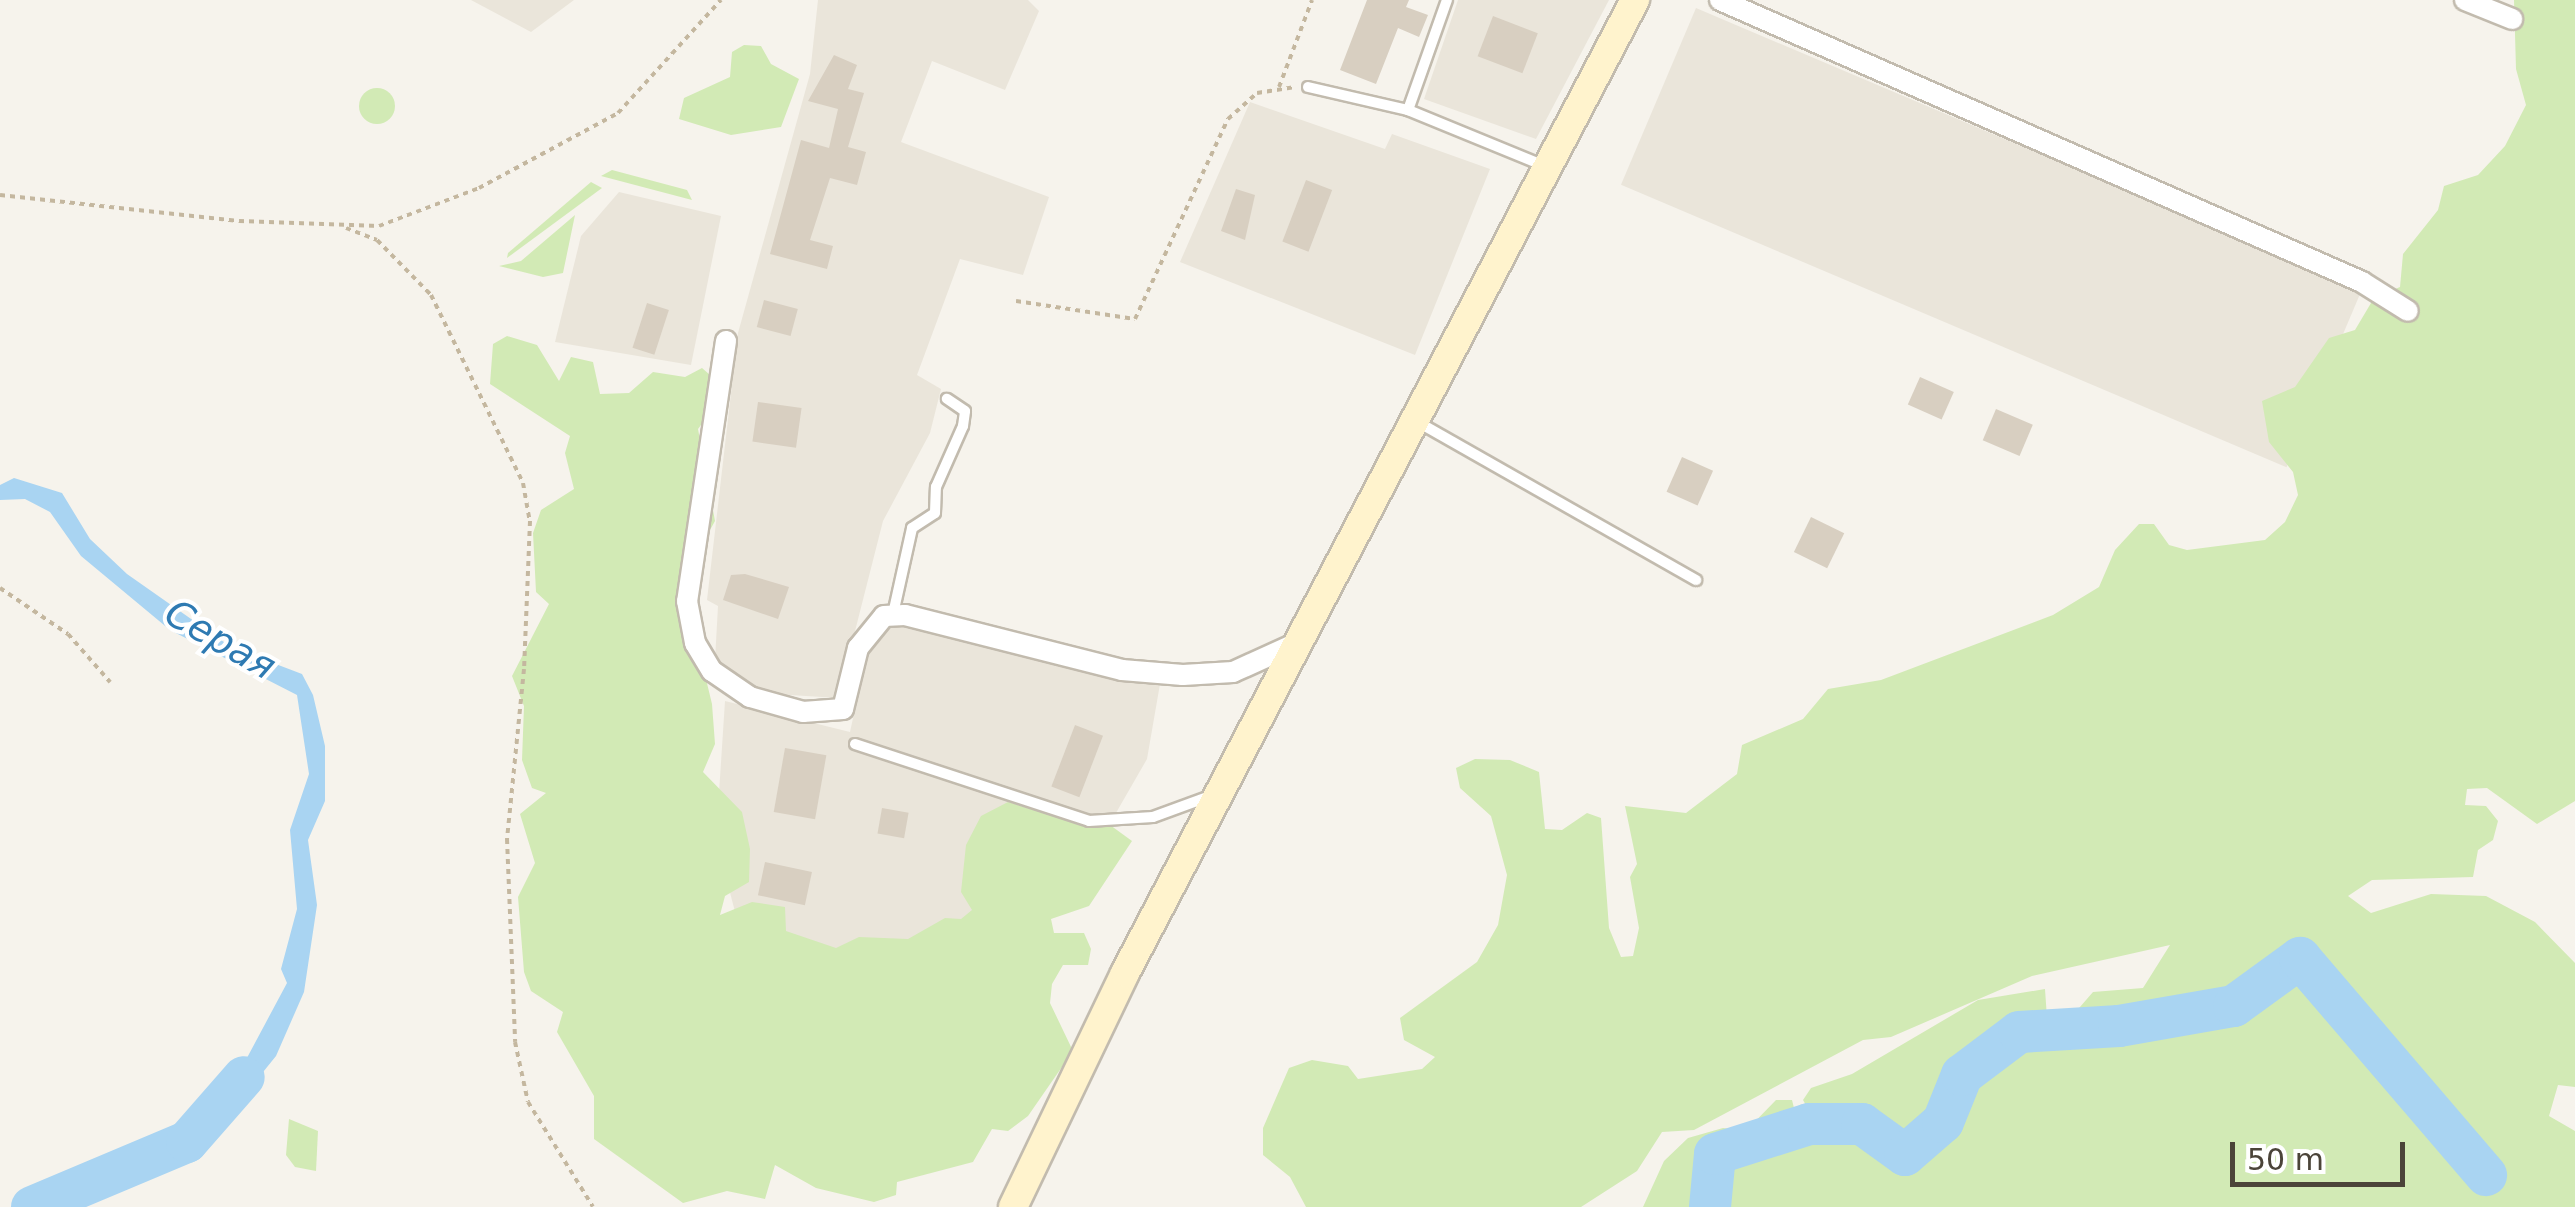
<!DOCTYPE html>
<meta charset="utf-8">
<style>
body{margin:0}
#map{position:relative;width:2575px;height:1207px;overflow:hidden;background:#f6f3ec;font-family:"DejaVu Sans",sans-serif}
div>[style]{position:absolute}
.residential>*{inset:0;background:#eae5da;transform-origin:0 0}
.green>*{inset:0;background:#d2eab5}
.round{border-radius:50%}
.water>*{inset:0;background:#a9d4f2}
.river>*{height:42px;margin:-21px;padding:0 21px;transform-origin:21px;border-radius:21px;background:#a9d4f2}
.building>*{inset:0;background:#d8cfc1;transform-origin:0 0}
.path>*{height:4px;margin-top:-2px;transform-origin:0;background:repeating-linear-gradient(90deg,#c4b79f 0 5px,transparent 0 10px)}
.roads{filter:drop-shadow(2px 0 #c2bbae) drop-shadow(-2px 0 #c2bbae) drop-shadow(0 2px #c2bbae) drop-shadow(0 -2px #c2bbae)}
.lane>*{height:10px;margin:-5px;padding:0 5px;transform-origin:5px;border-radius:5px;background:#fff}
.street>*{height:20px;margin:-10px;padding:0 10px;transform-origin:10px;border-radius:10px;background:#fff}
.secondary>*{height:28px;margin:-14px;padding:0 14px;transform-origin:14px;border-radius:14px;background:#fff3cd}
span{translate:-50% -50%;white-space:nowrap;text-align:center;line-height:1.15;-webkit-text-stroke:8px #fff;paint-order:stroke}
.water-label{font-size:38px;color:#2e7ab2;font-style:italic}
.scale{position:absolute;left:2230px;top:1142px;width:175px;height:45px;box-sizing:border-box;border:5px solid #4b4439;border-top:0;padding-left:12px;font-size:30px;line-height:35px;white-space:nowrap;color:#4b4439;-webkit-text-stroke:8px #fff;paint-order:stroke}
</style>
<div id="map">
<div class="residential">
<div style="clip-path:polygon(471px 0,574px 0,531px 32px)"></div>
<div style="clip-path:polygon(818px 0,1028px 0,1039px 11px,1005px 90px,932px 61px,901px 142px,1049px 197px,1023px 275px,960px 259px,917px 375px,941px 389px,930px 433px,883px 521px,838px 698px,759px 693px,726px 675px,715px 660px,718px 606px,707px 600px,738px 333px,810px 74px)"></div>
<div style="clip-path:polygon(1458px 0,1609px 0,1536px 139px,1424px 99px)"></div>
<div style="left:1696px;top:8px;width:723px;height:192px;rotate:23deg"></div>
<div style="clip-path:polygon(1250px 102px,1385px 149px,1392px 134px,1490px 169px,1415px 355px,1180px 262px)"></div>
<div style="clip-path:polygon(619px 192px,721px 216px,691px 365px,555px 342px,581px 236px)"></div>
<div style="clip-path:polygon(891px 625px,1160px 684px,1147px 759px,1101px 839px,976px 925px,844px 954px,739px 927px,716px 839px,725px 701px,850px 732px,867px 654px)"></div>
</div>
<div class="green">
<div style="clip-path:polygon(2514px 0,2575px 0,2575px 801px,2537px 824px,2487px 788px,2467px 789px,2465px 805px,2486px 806px,2498px 821px,2493px 840px,2478px 850px,2473px 877px,2372px 880px,2348px 896px,2371px 913px,2431px 894px,2486px 896px,2535px 922px,2575px 963px,2575px 1087px,2558px 1085px,2549px 1116px,2575px 1131px,2575px 1207px,1643px 1207px,1664px 1161px,1688px 1138px,1723px 1128px,1739px 1130px,1739px 1138px,1776px 1100px,1792px 1100px,1796px 1116px,1811px 1114px,1803px 1100px,1811px 1088px,1852px 1074px,1978px 1000px,2045px 989px,2047px 1018px,2073px 1015px,2093px 992px,2143px 988px,2170px 945px,2032px 976px,1891px 1037px,1863px 1040px,1694px 1130px,1662px 1132px,1637px 1171px,1581px 1207px,1306px 1207px,1290px 1177px,1263px 1155px,1263px 1128px,1289px 1068px,1312px 1060px,1348px 1066px,1358px 1079px,1422px 1069px,1435px 1057px,1404px 1040px,1400px 1018px,1477px 962px,1498px 925px,1507px 875px,1491px 816px,1460px 788px,1456px 768px,1475px 759px,1510px 760px,1539px 772px,1545px 829px,1562px 830px,1587px 813px,1601px 818px,1609px 928px,1621px 957px,1633px 956px,1639px 928px,1630px 877px,1637px 864px,1625px 806px,1686px 813px,1737px 774px,1742px 745px,1803px 719px,1828px 689px,1881px 680px,2053px 615px,2099px 587px,2115px 550px,2139px 524px,2154px 524px,2169px 545px,2187px 550px,2265px 540px,2285px 522px,2298px 495px,2293px 472px,2269px 442px,2262px 401px,2295px 387px,2329px 338px,2355px 330px,2374px 298px,2400px 287px,2403px 254px,2438px 210px,2444px 186px,2478px 175px,2505px 146px,2526px 105px,2516px 69px)"></div>
<div style="clip-path:polygon(744px 45px,761px 46px,771px 64px,799px 79px,781px 127px,731px 135px,679px 119px,684px 98px,730px 77px,732px 52px)"></div>
<div class="round" style="left:359px;top:88px;width:36px;height:36px"></div>
<div style="clip-path:polygon(612px 170px,687px 190px,692px 200px,601px 176px)"></div>
<div style="clip-path:polygon(591px 182px,602px 188px,507px 258px,508px 253px)"></div>
<div style="clip-path:polygon(575px 215px,563px 273px,543px 277px,499px 266px,521px 261px)"></div>
<div style="clip-path:polygon(507px 336px,537px 345px,559px 381px,571px 357px,593px 362px,600px 394px,629px 393px,653px 372px,685px 377px,702px 368px,717px 381px,715px 406px,698px 429px,715px 521px,682px 580px,712px 704px,715px 744px,703px 772px,742px 812px,750px 849px,749px 882px,725px 896px,720px 915px,752px 902px,785px 907px,786px 931px,836px 948px,859px 937px,908px 939px,945px 918px,961px 919px,972px 910px,961px 892px,966px 845px,981px 816px,1008px 802px,1069px 821px,1099px 817px,1132px 841px,1089px 906px,1051px 919px,1054px 933px,1084px 933px,1091px 949px,1088px 965px,1063px 965px,1052px 984px,1050px 1003px,1073px 1051px,1028px 1116px,1008px 1131px,992px 1129px,973px 1162px,897px 1182px,896px 1195px,874px 1202px,816px 1188px,775px 1165px,765px 1199px,727px 1191px,683px 1203px,594px 1139px,594px 1096px,557px 1032px,563px 1012px,531px 991px,524px 972px,518px 897px,535px 863px,520px 814px,546px 793px,532px 788px,522px 760px,524px 706px,512px 676px,549px 604px,536px 592px,533px 533px,541px 510px,574px 489px,565px 453px,570px 436px,490px 384px,493px 344px)"></div>
<div style="clip-path:polygon(289px 1119px,318px 1131px,316px 1171px,295px 1167px,286px 1155px)"></div>
</div>
<div class="water">
<div style="clip-path:polygon(14px 478px,62px 493px,90px 539px,127px 574px,231px 647px,302px 674px,313px 695px,325px 746px,325px 801px,308px 840px,317px 905px,304px 992px,276px 1056px,217px 1129px,199px 1115px,241px 1069px,287px 983px,281px 969px,297px 909px,290px 830px,309px 774px,297px 695px,170px 630px,81px 556px,50px 512px,25px 499px,0 500px,0 485px)"></div>
</div>
<div class="river">
<div style="left:32px;top:1207px;width:168px;rotate:-22.8deg"></div>
<div style="left:187px;top:1142px;width:86px;rotate:-48.8deg"></div>
<div style="left:1710px;top:1207px;width:53px;rotate:-84.6deg"></div>
<div style="left:1715px;top:1154px;width:99px;rotate:-17.7deg"></div>
<div style="left:1809px;top:1124px;width:53px"></div>
<div style="left:1862px;top:1124px;width:53px;rotate:35.8deg"></div>
<div style="left:1905px;top:1155px;width:50px;rotate:-41deg"></div>
<div style="left:1943px;top:1122px;width:51px;rotate:-68deg"></div>
<div style="left:1962px;top:1075px;width:71px;rotate:-37deg"></div>
<div style="left:2019px;top:1032px;width:100px;rotate:-3.4deg"></div>
<div style="left:2119px;top:1026px;width:117px;rotate:-9.9deg"></div>
<div style="left:2234px;top:1006px;width:82px;rotate:-36deg"></div>
<div style="left:2300px;top:958px;width:286px;rotate:49.4deg"></div>
</div>
<div class="building">
<div style="clip-path:polygon(1367px 0,1409px 0,1406px 7px,1428px 15px,1419px 37px,1398px 28px,1376px 84px,1340px 70px)"></div>
<div style="left:1493px;top:16px;width:48px;height:43px;rotate:21deg"></div>
<div style="clip-path:polygon(834px 55px,857px 65px,848px 89px,864px 93px,848px 147px,866px 152px,857px 185px,830px 178px,810px 240px,833px 246px,827px 269px,770px 254px,801px 140px,829px 148px,838px 109px,808px 101px)"></div>
<div style="left:1306px;top:180px;width:28px;height:66px;rotate:21deg"></div>
<div style="clip-path:polygon(1236px 189px,1255px 195px,1245px 240px,1221px 231px)"></div>
<div style="left:764px;top:300px;width:35px;height:28px;rotate:15deg"></div>
<div style="left:647px;top:303px;width:23px;height:47px;rotate:18deg"></div>
<div style="left:1920px;top:377px;width:37px;height:30px;rotate:24deg"></div>
<div style="left:758px;top:402px;width:44px;height:40px;rotate:8deg"></div>
<div style="left:1996px;top:409px;width:40px;height:34px;rotate:23deg"></div>
<div style="left:1682px;top:457px;width:34px;height:38px;rotate:24deg"></div>
<div style="left:1811px;top:517px;width:37px;height:39px;rotate:26deg"></div>
<div style="clip-path:polygon(745px 574px,789px 587px,778px 619px,723px 600px,731px 575px)"></div>
<div style="left:1075px;top:725px;width:30px;height:66px;rotate:21deg"></div>
<div style="left:785px;top:748px;width:42px;height:65px;rotate:10deg"></div>
<div style="left:882px;top:808px;width:27px;height:26px;rotate:10deg"></div>
<div style="left:765px;top:862px;width:48px;height:34px;rotate:12deg"></div>
</div>
<div class="path">
<div style="left:1279px;top:87px;width:93px;rotate:-69.2deg"></div>
<div style="left:0;top:195px;width:240px;rotate:6.2deg"></div>
<div style="left:239px;top:221px;width:140px;rotate:2deg"></div>
<div style="left:379px;top:226px;width:107px;rotate:-20.8deg"></div>
<div style="left:479px;top:188px;width:158px;rotate:-28.3deg"></div>
<div style="left:618px;top:113px;width:153px;rotate:-47.7deg"></div>
<div style="left:346px;top:228px;width:33px;rotate:21deg"></div>
<div style="left:377px;top:240px;width:77px;rotate:45.5deg"></div>
<div style="left:431px;top:295px;width:209px;rotate:63.9deg"></div>
<div style="left:523px;top:483px;width:39px;rotate:80deg"></div>
<div style="left:530px;top:521px;width:148px;rotate:92.3deg"></div>
<div style="left:524px;top:669px;width:171px;rotate:95.7deg"></div>
<div style="left:507px;top:839px;width:203px;rotate:87.7deg"></div>
<div style="left:515px;top:1042px;width:61px;rotate:77.8deg"></div>
<div style="left:528px;top:1102px;width:123px;rotate:58.2deg"></div>
<div style="left:1016px;top:301px;width:120px;rotate:8.6deg"></div>
<div style="left:1135px;top:319px;width:221px;rotate:-65.1deg"></div>
<div style="left:1228px;top:119px;width:39px;rotate:-42deg"></div>
<div style="left:1257px;top:93px;width:37px;rotate:-9deg"></div>
<div style="left:0;top:588px;width:82px;rotate:34.1deg"></div>
<div style="left:68px;top:634px;width:64px;rotate:48.8deg"></div>
</div>
<div class="roads">
<div class="lane">
<div style="left:1308px;top:87px;width:103px;rotate:13deg"></div>
<div style="left:1408px;top:110px;width:150px;rotate:22.3deg"></div>
<div style="left:1408px;top:110px;width:117px;rotate:-70.5deg"></div>
<div style="left:1418px;top:422px;width:320px;rotate:29.6deg"></div>
<div style="left:893px;top:614px;width:88px;rotate:-77.5deg"></div>
<div style="left:912px;top:528px;width:27px;rotate:-33deg"></div>
<div style="left:935px;top:513px;width:26px;rotate:-88deg"></div>
<div style="left:936px;top:487px;width:67px;rotate:-66.1deg"></div>
<div style="left:963px;top:426px;width:15px;rotate:-82deg"></div>
<div style="left:965px;top:411px;width:22px;rotate:-146deg"></div>
<div style="left:855px;top:744px;width:246px;rotate:18.2deg"></div>
<div style="left:1089px;top:821px;width:64px;rotate:-3.6deg"></div>
<div style="left:1153px;top:817px;width:64px;rotate:-20.1deg"></div>
</div>
<div class="street">
<div style="left:1720px;top:0;width:701px;rotate:23.71deg"></div>
<div style="left:2362px;top:282px;width:54px;rotate:32.2deg"></div>
<div style="left:2465px;top:0;width:51px;rotate:22deg"></div>
<div style="left:726px;top:341px;width:263px;rotate:98.5deg"></div>
<div style="left:687px;top:601px;width:43px;rotate:79.2deg"></div>
<div style="left:695px;top:643px;width:33px;rotate:59deg"></div>
<div style="left:712px;top:671px;width:46px;rotate:34.4deg"></div>
<div style="left:750px;top:697px;width:55px;rotate:15.8deg"></div>
<div style="left:803px;top:712px;width:40px;rotate:-4.3deg"></div>
<div style="left:843px;top:709px;width:63px;rotate:-76.2deg"></div>
<div style="left:858px;top:648px;width:41px;rotate:-50.9deg"></div>
<div style="left:884px;top:616px;width:21px;rotate:-3deg"></div>
<div style="left:905px;top:615px;width:224px;rotate:14.2deg"></div>
<div style="left:1122px;top:670px;width:61px;rotate:4.7deg"></div>
<div style="left:1183px;top:675px;width:50px;rotate:-3.4deg"></div>
<div style="left:1233px;top:672px;width:70px;rotate:-24.4deg"></div>
</div>
<div class="secondary">
<div style="left:1013px;top:1207px;width:259px;rotate:-64.4deg"></div>
<div style="left:1125px;top:973px;width:1099px;rotate:-62.34deg"></div>
</div>
</div>
<div class="water-label">
<span style="left:220px;top:640px;rotate:30deg">Серая</span>
</div>
<div class="scale">50 m</div>
</div>
